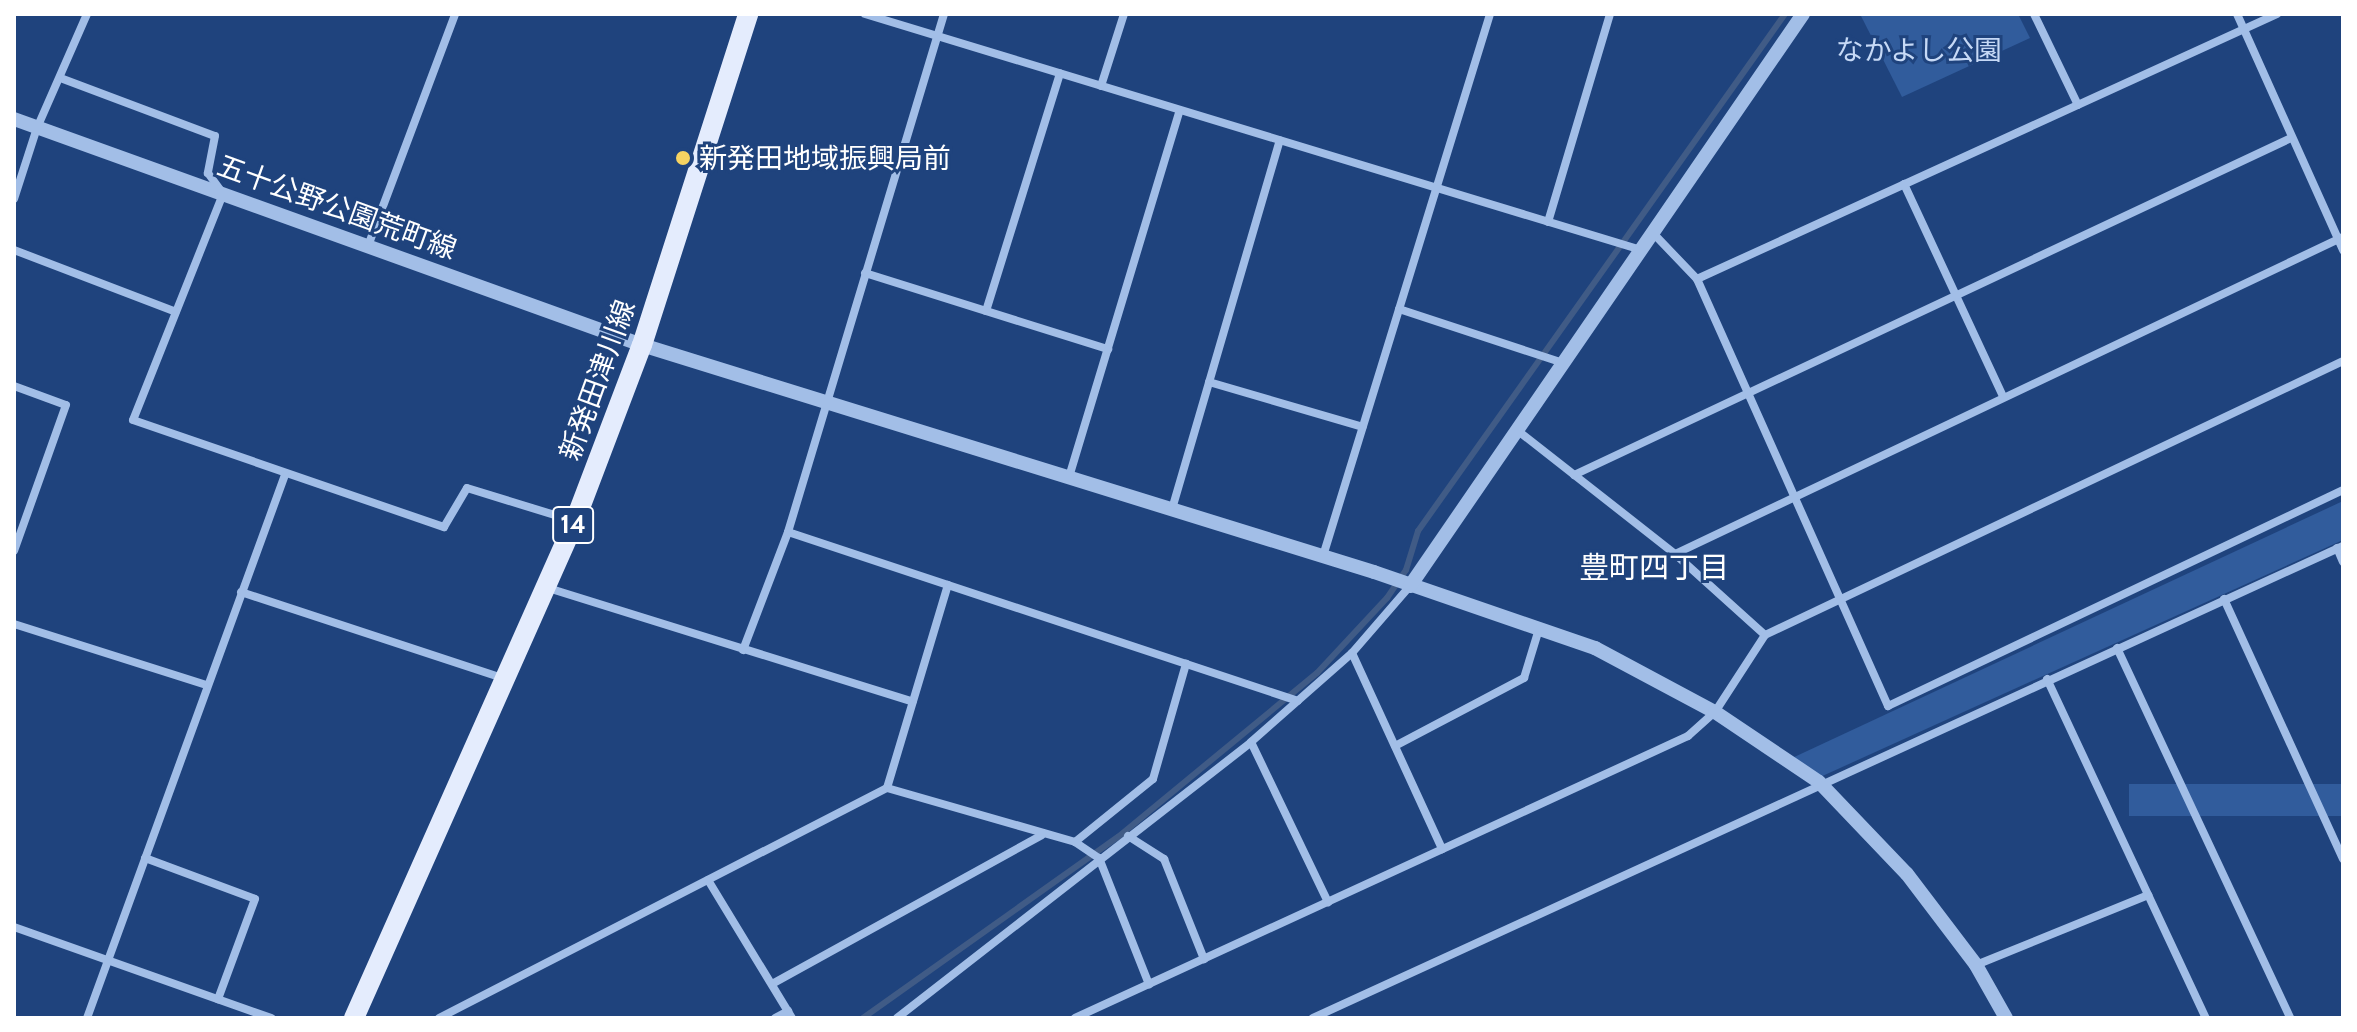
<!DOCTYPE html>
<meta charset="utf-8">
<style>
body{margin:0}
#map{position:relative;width:2357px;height:1032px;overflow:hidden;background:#1f437d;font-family:Cabin,"Noto Sans JP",sans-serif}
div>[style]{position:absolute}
.green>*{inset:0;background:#315c9c;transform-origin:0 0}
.stream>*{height:6px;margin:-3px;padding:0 3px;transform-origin:3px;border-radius:3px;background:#405b86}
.minor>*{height:8px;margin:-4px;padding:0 4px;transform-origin:4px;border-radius:4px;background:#a2bee7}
.tertiary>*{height:14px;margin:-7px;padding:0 7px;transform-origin:7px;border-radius:7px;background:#a2bee7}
.primary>*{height:20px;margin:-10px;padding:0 10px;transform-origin:10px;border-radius:10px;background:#e4ecfd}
.dots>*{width:22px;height:22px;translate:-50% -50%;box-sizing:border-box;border:4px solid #1f437d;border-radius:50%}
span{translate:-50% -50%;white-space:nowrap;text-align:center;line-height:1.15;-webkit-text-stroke:6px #1f437d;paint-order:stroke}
.shield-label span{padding:2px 6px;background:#1f437d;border:2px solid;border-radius:6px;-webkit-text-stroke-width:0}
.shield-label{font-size:26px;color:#fff;font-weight:700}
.park-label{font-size:28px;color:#c6d9f6}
.poi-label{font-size:28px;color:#fff}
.left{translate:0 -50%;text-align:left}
.street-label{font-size:28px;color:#fff}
.neighbourhood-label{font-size:30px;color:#fff}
.frame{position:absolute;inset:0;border:16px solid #fff;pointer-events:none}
</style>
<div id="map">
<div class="green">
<div style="clip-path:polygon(1860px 14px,2018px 14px,2030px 38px,1902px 97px)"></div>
<div style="clip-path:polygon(2343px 501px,2343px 540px,1818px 778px,1790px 759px)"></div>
<div style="left:2343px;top:784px;width:32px;height:214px;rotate:90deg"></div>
</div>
<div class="stream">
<div style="left:863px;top:1018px;width:313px;rotate:-35.4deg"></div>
<div style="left:1118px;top:837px;width:258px;rotate:-39.5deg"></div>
<div style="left:1317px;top:673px;width:103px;rotate:-47deg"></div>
<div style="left:1387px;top:598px;width:34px;rotate:-56deg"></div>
<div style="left:1406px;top:570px;width:41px;rotate:-72.9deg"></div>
<div style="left:1418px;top:531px;width:634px;rotate:-54.63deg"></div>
</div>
<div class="minor">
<div style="left:865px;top:14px;width:808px;rotate:16.91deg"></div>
<div style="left:944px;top:14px;width:541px;rotate:106.76deg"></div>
<div style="left:788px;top:532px;width:537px;rotate:18.33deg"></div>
<div style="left:2034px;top:14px;width:101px;rotate:64.2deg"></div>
<div style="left:2237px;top:14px;width:259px;rotate:65.8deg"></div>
<div style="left:63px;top:79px;width:162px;rotate:20.6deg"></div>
<div style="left:215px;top:136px;width:38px;rotate:101deg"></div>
<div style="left:208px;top:173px;width:26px;rotate:54deg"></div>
<div style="left:223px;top:194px;width:243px;rotate:111.7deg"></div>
<div style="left:133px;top:420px;width:329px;rotate:19deg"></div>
<div style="left:444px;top:527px;width:45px;rotate:-59.5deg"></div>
<div style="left:467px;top:488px;width:112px;rotate:17.1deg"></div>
<div style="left:1101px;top:86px;width:76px;rotate:-72.3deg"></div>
<div style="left:1904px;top:184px;width:234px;rotate:65deg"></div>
<div style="left:14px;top:199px;width:75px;rotate:-72.1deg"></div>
<div style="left:37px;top:128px;width:124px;rotate:-66.3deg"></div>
<div style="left:1548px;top:222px;width:217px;rotate:-73.4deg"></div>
<div style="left:1653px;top:233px;width:64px;rotate:46.3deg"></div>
<div style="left:1697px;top:279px;width:468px;rotate:65.9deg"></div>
<div style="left:1888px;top:706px;width:504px;rotate:-25.39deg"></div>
<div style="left:368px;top:246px;width:248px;rotate:-69.4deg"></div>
<div style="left:14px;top:250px;width:173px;rotate:20.9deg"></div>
<div style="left:865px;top:273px;width:255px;rotate:17.4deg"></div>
<div style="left:1697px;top:279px;width:638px;rotate:-24.56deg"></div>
<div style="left:1399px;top:309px;width:173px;rotate:18.2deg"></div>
<div style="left:986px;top:311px;width:249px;rotate:-72.7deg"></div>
<div style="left:1209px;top:382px;width:160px;rotate:16.3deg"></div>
<div style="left:14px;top:386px;width:55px;rotate:20.1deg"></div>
<div style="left:66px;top:405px;width:155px;rotate:109.6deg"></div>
<div style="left:1517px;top:430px;width:201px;rotate:38.1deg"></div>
<div style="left:1675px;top:554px;width:121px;rotate:42deg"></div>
<div style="left:1765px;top:635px;width:640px;rotate:-25.36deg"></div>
<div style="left:1574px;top:475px;width:792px;rotate:-25.17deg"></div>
<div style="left:1069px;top:477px;width:383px;rotate:-73.2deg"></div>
<div style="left:1172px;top:509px;width:384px;rotate:-73.7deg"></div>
<div style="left:2337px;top:548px;width:15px;rotate:67deg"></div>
<div style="left:1675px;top:554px;width:739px;rotate:-25.39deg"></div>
<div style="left:1323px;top:556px;width:567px;rotate:-72.87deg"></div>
<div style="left:548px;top:588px;width:382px;rotate:17.3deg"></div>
<div style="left:241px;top:592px;width:276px;rotate:18.2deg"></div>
<div style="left:2224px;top:599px;width:286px;rotate:65.4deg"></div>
<div style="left:14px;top:624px;width:201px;rotate:17.6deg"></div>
<div style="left:2117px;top:648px;width:408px;rotate:64.9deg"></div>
<div style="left:743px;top:650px;width:126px;rotate:-69.1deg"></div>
<div style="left:1352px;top:653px;width:216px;rotate:65.3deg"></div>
<div style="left:2047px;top:679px;width:374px;rotate:64.9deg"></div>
<div style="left:1251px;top:742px;width:178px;rotate:64.3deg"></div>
<div style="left:1395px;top:746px;width:146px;rotate:-27.8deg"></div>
<div style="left:1524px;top:678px;width:51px;rotate:-73deg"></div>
<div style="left:887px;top:788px;width:212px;rotate:-73.3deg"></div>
<div style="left:1128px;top:836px;width:43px;rotate:32.6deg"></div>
<div style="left:1164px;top:859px;width:108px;rotate:68.2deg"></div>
<div style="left:1075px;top:842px;width:100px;rotate:-38.9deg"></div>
<div style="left:1153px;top:779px;width:120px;rotate:-74deg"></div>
<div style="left:145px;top:858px;width:117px;rotate:20.4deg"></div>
<div style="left:255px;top:899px;width:107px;rotate:110.3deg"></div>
<div style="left:708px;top:880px;width:162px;rotate:58.7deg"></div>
<div style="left:14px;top:927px;width:273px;rotate:19.5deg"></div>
<div style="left:1976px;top:965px;width:186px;rotate:-22.1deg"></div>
<div style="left:772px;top:984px;width:308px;rotate:-28.9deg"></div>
<div style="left:87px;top:1018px;width:578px;rotate:-69.97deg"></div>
<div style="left:439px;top:1018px;width:504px;rotate:-27.18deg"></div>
<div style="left:887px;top:788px;width:196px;rotate:16deg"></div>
<div style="left:1075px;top:842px;width:29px;rotate:34deg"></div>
<div style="left:1099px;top:858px;width:136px;rotate:68.4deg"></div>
<div style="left:775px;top:1018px;width:15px;rotate:-28deg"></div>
<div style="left:897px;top:1018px;width:449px;rotate:-37.9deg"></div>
<div style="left:1251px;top:742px;width:135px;rotate:-41.4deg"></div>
<div style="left:1352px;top:653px;width:89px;rotate:-49.1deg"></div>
<div style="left:1075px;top:1018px;width:675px;rotate:-24.7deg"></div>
<div style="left:1688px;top:736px;width:36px;rotate:-42deg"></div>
<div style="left:1715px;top:712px;width:92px;rotate:-57deg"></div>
<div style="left:1313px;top:1018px;width:1133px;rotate:-24.62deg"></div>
</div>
<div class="tertiary">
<div style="left:14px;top:119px;width:667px;rotate:19.79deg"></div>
<div style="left:642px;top:345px;width:766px;rotate:17.23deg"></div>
<div style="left:1374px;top:572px;width:234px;rotate:19deg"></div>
<div style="left:1595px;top:648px;width:136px;rotate:28.1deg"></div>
<div style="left:1715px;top:712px;width:125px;rotate:33.9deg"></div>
<div style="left:1819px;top:782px;width:127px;rotate:46.3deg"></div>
<div style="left:1907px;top:874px;width:114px;rotate:52.8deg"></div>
<div style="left:1976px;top:965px;width:61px;rotate:60.5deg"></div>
<div style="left:1410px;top:586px;width:694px;rotate:-55.51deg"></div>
</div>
<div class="primary">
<div style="left:354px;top:1018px;width:544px;rotate:-66.03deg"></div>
<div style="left:575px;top:521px;width:188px;rotate:-69.2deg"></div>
<div style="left:642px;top:345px;width:348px;rotate:-72.2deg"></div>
</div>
<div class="dots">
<div style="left:683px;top:158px;background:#f6d362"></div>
</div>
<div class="shield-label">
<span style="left:573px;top:525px">14</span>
</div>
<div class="park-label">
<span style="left:1919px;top:50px">なかよし公園</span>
</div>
<div class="poi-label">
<span class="left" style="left:699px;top:158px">新発田地域振興局前</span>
</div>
<div class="street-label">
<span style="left:337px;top:207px;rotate:20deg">五十公野公園荒町線</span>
<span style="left:597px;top:380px;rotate:-70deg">新発田津川線</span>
</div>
<div class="neighbourhood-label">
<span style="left:1654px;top:568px">豊町四丁目</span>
</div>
<div class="frame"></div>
</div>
